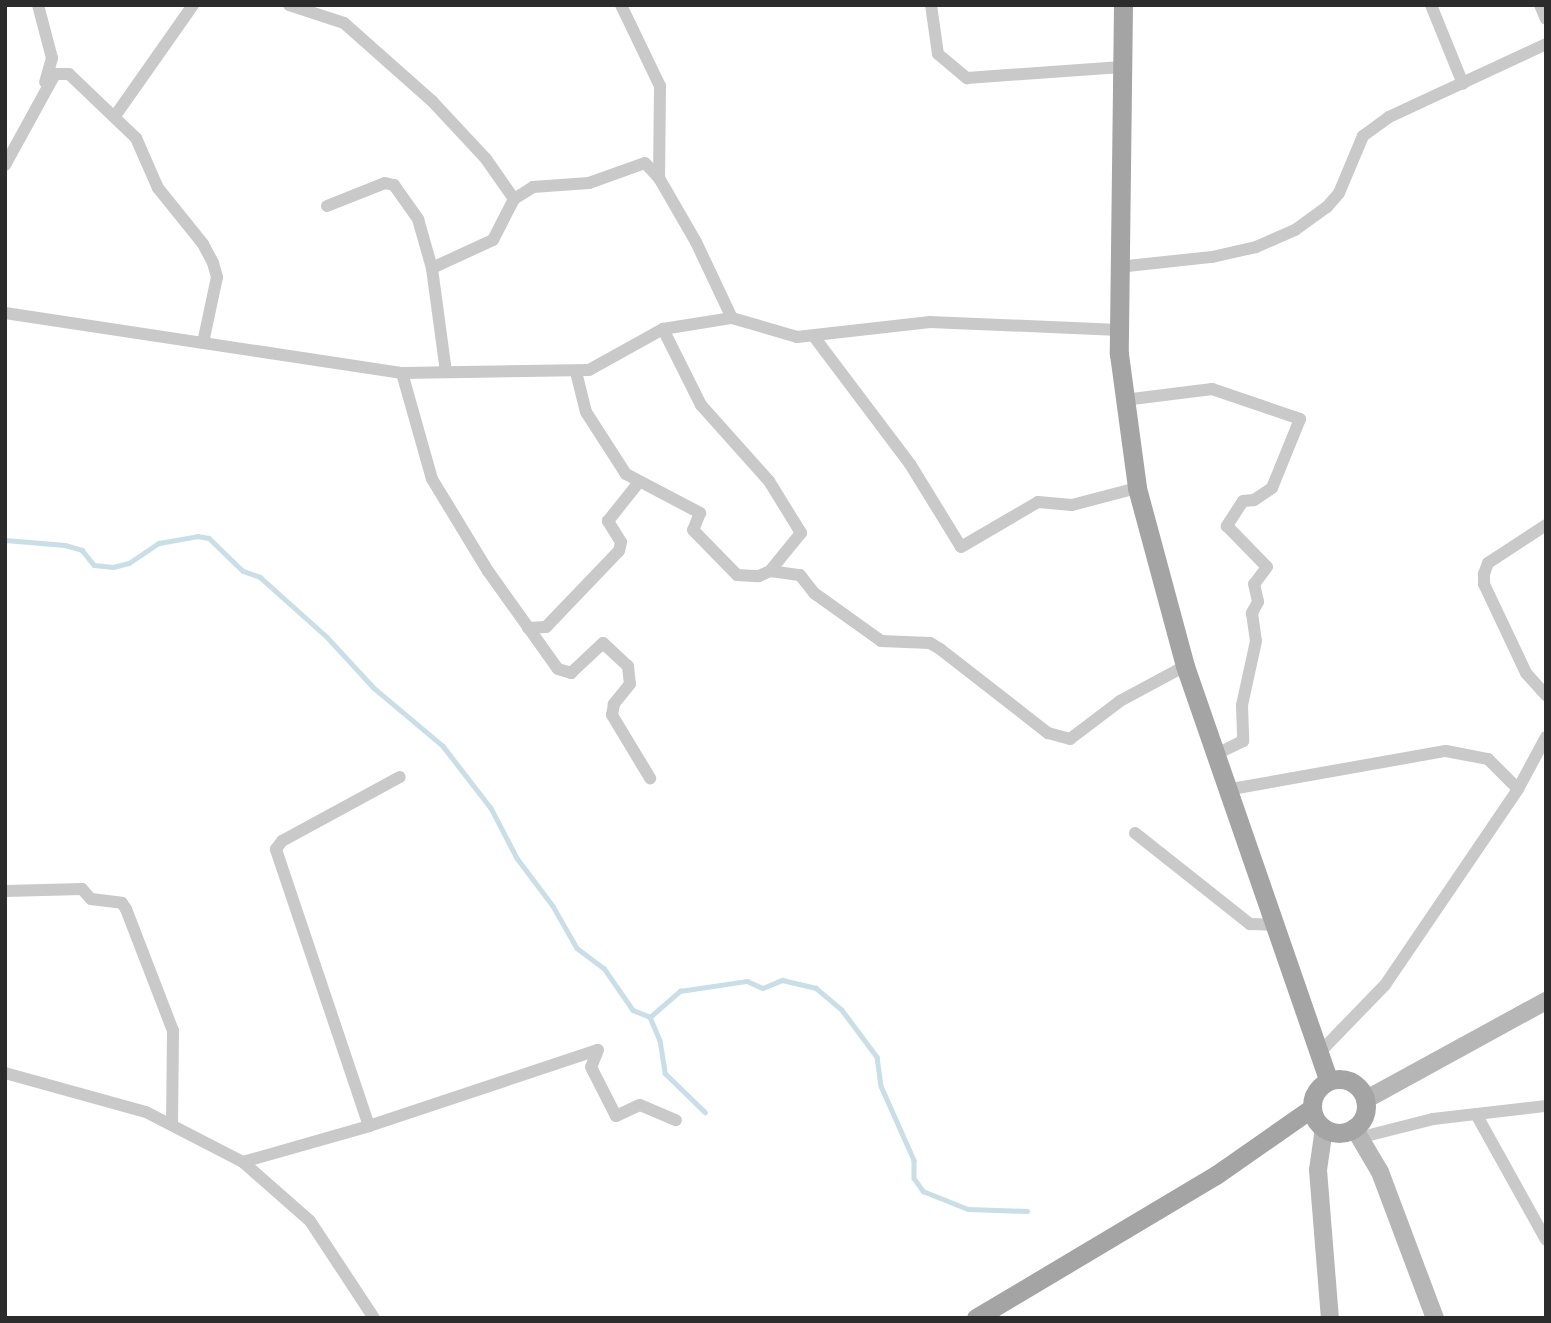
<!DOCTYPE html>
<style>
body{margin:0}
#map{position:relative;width:1551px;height:1323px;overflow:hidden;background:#fff;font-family:Mulish,sans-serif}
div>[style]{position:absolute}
.stream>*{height:4.5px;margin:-2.25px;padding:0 2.25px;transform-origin:2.25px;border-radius:2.25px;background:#c9dee6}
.street>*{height:12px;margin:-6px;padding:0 6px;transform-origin:6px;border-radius:6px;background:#c9c9c9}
.secondary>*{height:18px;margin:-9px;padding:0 9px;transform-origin:9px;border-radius:9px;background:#b6b6b6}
.primary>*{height:19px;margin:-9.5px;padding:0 9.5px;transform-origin:9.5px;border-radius:9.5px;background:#a4a4a4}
.primary>.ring{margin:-9.5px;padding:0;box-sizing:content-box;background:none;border:19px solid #a4a4a4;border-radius:50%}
span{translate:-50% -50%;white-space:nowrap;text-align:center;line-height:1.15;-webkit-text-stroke:7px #fff;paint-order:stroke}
.frame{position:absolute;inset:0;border:7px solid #2c2c2c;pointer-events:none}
</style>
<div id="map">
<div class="stream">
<div style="left:5px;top:540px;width:60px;rotate:4.8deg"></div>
<div style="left:65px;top:545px;width:18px;rotate:16deg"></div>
<div style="left:82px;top:550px;width:19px;rotate:51deg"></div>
<div style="left:94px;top:565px;width:19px;rotate:6deg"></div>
<div style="left:113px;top:567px;width:16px;rotate:-14deg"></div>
<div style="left:129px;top:563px;width:36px;rotate:-34deg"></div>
<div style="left:159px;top:543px;width:39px;rotate:-10deg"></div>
<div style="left:197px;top:536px;width:12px;rotate:9deg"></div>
<div style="left:209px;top:538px;width:47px;rotate:44.1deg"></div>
<div style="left:243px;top:571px;width:18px;rotate:19deg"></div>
<div style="left:260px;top:577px;width:90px;rotate:41.8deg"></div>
<div style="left:327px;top:637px;width:69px;rotate:47.3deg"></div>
<div style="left:374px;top:688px;width:90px;rotate:40deg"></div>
<div style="left:443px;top:746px;width:78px;rotate:52.3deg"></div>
<div style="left:491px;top:808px;width:56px;rotate:62.5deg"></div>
<div style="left:517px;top:858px;width:60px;rotate:53.1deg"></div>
<div style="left:553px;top:906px;width:48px;rotate:60.3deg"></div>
<div style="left:577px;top:948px;width:34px;rotate:37deg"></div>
<div style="left:604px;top:968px;width:51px;rotate:55.4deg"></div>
<div style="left:633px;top:1010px;width:18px;rotate:22deg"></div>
<div style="left:650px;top:1017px;width:25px;rotate:67deg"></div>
<div style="left:660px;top:1040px;width:33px;rotate:81deg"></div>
<div style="left:665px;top:1073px;width:56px;rotate:44.3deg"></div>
<div style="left:650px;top:1017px;width:40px;rotate:-41deg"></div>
<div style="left:680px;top:991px;width:68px;rotate:-8.5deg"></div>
<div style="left:747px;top:981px;width:17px;rotate:24deg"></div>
<div style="left:763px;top:988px;width:21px;rotate:-23deg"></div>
<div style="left:782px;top:980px;width:35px;rotate:13deg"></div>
<div style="left:816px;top:988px;width:34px;rotate:40deg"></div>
<div style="left:842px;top:1010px;width:59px;rotate:53.3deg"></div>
<div style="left:877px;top:1057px;width:29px;rotate:82deg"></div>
<div style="left:881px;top:1086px;width:81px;rotate:66deg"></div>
<div style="left:914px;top:1160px;width:18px;rotate:90deg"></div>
<div style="left:914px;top:1178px;width:16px;rotate:55deg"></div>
<div style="left:923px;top:1191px;width:48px;rotate:21.8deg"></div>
<div style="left:968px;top:1209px;width:59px;rotate:1.9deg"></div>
</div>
<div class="street">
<div style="left:38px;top:5px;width:55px;rotate:75.2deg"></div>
<div style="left:52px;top:58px;width:25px;rotate:106deg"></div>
<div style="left:289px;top:5px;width:58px;rotate:18.1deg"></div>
<div style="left:344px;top:23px;width:118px;rotate:41.6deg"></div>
<div style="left:432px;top:101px;width:79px;rotate:47deg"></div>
<div style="left:486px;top:159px;width:49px;rotate:55deg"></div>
<div style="left:621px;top:5px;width:90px;rotate:64.3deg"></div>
<div style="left:660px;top:86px;width:92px;rotate:90.6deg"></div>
<div style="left:931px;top:5px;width:49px;rotate:81.9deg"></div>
<div style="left:938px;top:54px;width:38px;rotate:40deg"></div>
<div style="left:967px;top:78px;width:155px;rotate:-4.1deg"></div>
<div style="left:1431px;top:5px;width:85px;rotate:67.9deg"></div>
<div style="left:1540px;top:5px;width:15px;rotate:67deg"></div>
<div style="left:115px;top:116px;width:136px;rotate:-54.9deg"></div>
<div style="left:5px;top:165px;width:104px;rotate:-61.2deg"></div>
<div style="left:55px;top:74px;width:14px"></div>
<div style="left:69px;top:74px;width:93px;rotate:43.7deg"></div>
<div style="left:136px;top:138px;width:55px;rotate:66.3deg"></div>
<div style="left:158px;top:188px;width:72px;rotate:51.2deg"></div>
<div style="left:203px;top:244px;width:21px;rotate:62deg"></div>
<div style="left:213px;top:263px;width:15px;rotate:74deg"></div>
<div style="left:217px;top:277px;width:67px;rotate:102deg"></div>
<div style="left:327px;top:206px;width:62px;rotate:-21.6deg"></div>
<div style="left:385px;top:183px;width:9px;rotate:13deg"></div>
<div style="left:394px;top:185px;width:42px;rotate:54.8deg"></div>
<div style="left:418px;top:219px;width:51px;rotate:74.1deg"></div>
<div style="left:1118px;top:267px;width:95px;rotate:-6.1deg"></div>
<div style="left:1212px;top:257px;width:45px;rotate:-12.8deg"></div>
<div style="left:1256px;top:247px;width:43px;rotate:-23.6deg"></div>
<div style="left:1295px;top:230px;width:39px;rotate:-36deg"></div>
<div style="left:1327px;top:207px;width:18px;rotate:-49deg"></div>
<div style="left:1339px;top:193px;width:62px;rotate:-67.2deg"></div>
<div style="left:1363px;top:136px;width:32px;rotate:-36deg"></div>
<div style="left:1389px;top:117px;width:173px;rotate:-24.9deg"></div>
<div style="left:5px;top:313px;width:402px;rotate:8.6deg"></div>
<div style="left:402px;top:373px;width:187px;rotate:-0.9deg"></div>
<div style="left:589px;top:370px;width:85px;rotate:-29deg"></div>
<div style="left:663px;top:329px;width:70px;rotate:-9.1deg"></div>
<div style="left:732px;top:318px;width:68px;rotate:16.3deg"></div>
<div style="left:797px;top:337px;width:134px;rotate:-6.4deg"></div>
<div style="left:930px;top:322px;width:189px;rotate:2.4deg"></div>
<div style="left:815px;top:338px;width:158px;rotate:53deg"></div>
<div style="left:910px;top:464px;width:97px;rotate:58.4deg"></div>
<div style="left:961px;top:547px;width:89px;rotate:-30.3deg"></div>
<div style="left:1038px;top:502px;width:34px;rotate:5deg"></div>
<div style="left:1072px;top:505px;width:67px;rotate:-14.7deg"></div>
<div style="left:446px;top:372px;width:105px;rotate:-97.7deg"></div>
<div style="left:432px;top:268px;width:67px;rotate:-24.7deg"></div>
<div style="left:493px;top:240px;width:46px;rotate:-62.9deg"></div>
<div style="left:514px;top:199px;width:22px;rotate:-32deg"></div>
<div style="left:533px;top:187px;width:56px;rotate:-4.1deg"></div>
<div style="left:589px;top:183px;width:59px;rotate:-19.7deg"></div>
<div style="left:645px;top:163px;width:21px;rotate:47deg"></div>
<div style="left:659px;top:178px;width:74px;rotate:60deg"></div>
<div style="left:696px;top:242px;width:84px;rotate:64.7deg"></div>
<div style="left:576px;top:372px;width:41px;rotate:76deg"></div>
<div style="left:586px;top:412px;width:74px;rotate:57.2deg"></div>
<div style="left:626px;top:474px;width:84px;rotate:27.8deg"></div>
<div style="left:700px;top:513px;width:18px;rotate:112deg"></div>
<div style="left:693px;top:530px;width:63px;rotate:45.6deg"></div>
<div style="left:737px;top:575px;width:22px;rotate:3deg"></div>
<div style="left:759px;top:576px;width:12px;rotate:-24deg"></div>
<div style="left:770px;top:571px;width:49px;rotate:-50.8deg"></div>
<div style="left:801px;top:533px;width:61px;rotate:-121.6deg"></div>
<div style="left:769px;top:481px;width:102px;rotate:-131.8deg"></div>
<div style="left:701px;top:405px;width:85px;rotate:-116.6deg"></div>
<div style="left:402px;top:373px;width:110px;rotate:74.2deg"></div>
<div style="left:432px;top:479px;width:108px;rotate:58.7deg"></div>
<div style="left:488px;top:571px;width:120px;rotate:54.5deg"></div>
<div style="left:558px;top:669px;width:14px;rotate:17deg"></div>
<div style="left:571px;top:673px;width:44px;rotate:-43.2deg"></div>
<div style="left:603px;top:643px;width:34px;rotate:43deg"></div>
<div style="left:628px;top:666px;width:18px;rotate:84deg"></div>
<div style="left:630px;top:684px;width:26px;rotate:129deg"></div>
<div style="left:614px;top:704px;width:11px;rotate:100deg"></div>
<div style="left:612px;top:715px;width:74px;rotate:58.9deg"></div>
<div style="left:1124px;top:400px;width:89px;rotate:-7.1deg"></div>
<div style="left:1212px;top:389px;width:93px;rotate:18.8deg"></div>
<div style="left:1300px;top:419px;width:74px;rotate:112.1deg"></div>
<div style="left:1272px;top:488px;width:22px;rotate:146deg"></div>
<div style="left:1254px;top:500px;width:11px;rotate:175deg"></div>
<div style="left:1243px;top:501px;width:30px;rotate:123deg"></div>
<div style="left:1227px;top:526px;width:57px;rotate:45.7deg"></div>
<div style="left:1267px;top:567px;width:21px;rotate:127deg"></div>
<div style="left:1254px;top:584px;width:18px;rotate:77deg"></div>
<div style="left:1258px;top:602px;width:13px;rotate:119deg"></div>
<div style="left:1252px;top:613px;width:28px;rotate:82deg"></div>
<div style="left:1256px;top:641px;width:66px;rotate:102.3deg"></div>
<div style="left:1242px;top:705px;width:36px;rotate:88deg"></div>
<div style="left:1243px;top:741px;width:32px;rotate:154deg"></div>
<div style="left:1546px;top:525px;width:69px;rotate:146.8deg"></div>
<div style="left:1488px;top:563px;width:12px;rotate:110deg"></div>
<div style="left:1484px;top:574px;width:10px;rotate:90deg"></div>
<div style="left:1484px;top:584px;width:98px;rotate:64.7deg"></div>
<div style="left:1526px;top:673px;width:30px;rotate:48deg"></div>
<div style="left:770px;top:571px;width:30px;rotate:8deg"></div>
<div style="left:800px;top:575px;width:23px;rotate:52deg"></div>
<div style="left:814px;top:593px;width:82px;rotate:35.6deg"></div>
<div style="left:881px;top:641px;width:49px;rotate:2.3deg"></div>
<div style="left:930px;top:643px;width:12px;rotate:31deg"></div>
<div style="left:940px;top:649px;width:137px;rotate:37.9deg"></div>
<div style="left:1048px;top:733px;width:23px;rotate:15deg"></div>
<div style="left:1070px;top:739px;width:63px;rotate:-37.2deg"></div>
<div style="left:1120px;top:701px;width:74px;rotate:-28.3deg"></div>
<div style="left:528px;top:628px;width:18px;rotate:-3deg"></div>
<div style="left:546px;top:627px;width:105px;rotate:-46.2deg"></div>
<div style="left:619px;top:551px;width:9px;rotate:-77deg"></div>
<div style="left:621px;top:542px;width:25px;rotate:-122deg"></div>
<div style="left:608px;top:521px;width:50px;rotate:-51.5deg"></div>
<div style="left:1226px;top:790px;width:223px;rotate:-10.1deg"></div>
<div style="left:1446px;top:751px;width:43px;rotate:10.8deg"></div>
<div style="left:1488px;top:759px;width:42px;rotate:45deg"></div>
<div style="left:1135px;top:833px;width:147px;rotate:38.4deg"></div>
<div style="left:1250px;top:924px;width:24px;rotate:2deg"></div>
<div style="left:5px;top:891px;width:77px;rotate:-1.5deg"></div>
<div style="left:82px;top:889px;width:13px;rotate:48deg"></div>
<div style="left:91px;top:899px;width:31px;rotate:7deg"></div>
<div style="left:122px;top:903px;width:7px;rotate:56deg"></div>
<div style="left:126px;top:909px;width:131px;rotate:68.9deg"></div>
<div style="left:173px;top:1031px;width:93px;rotate:90.6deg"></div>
<div style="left:1320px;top:1052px;width:93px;rotate:-45.9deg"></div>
<div style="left:1385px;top:985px;width:237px;rotate:-55.8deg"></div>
<div style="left:1518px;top:789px;width:59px;rotate:-61.7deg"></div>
<div style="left:5px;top:1073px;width:146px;rotate:15.5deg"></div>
<div style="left:146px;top:1112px;width:109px;rotate:27.3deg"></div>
<div style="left:243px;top:1162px;width:89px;rotate:41.4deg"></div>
<div style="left:310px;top:1221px;width:116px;rotate:56.6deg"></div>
<div style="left:1476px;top:1114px;width:144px;rotate:60.9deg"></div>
<div style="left:369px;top:1126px;width:292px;rotate:-108.6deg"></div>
<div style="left:276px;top:849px;width:10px;rotate:-53deg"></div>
<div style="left:282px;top:841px;width:134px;rotate:-28.5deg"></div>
<div style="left:1358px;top:1138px;width:77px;rotate:-14.2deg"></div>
<div style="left:1433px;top:1119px;width:114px;rotate:-6.6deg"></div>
<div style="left:243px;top:1162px;width:131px;rotate:-15.9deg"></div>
<div style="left:369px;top:1126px;width:241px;rotate:-18.4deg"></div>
<div style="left:598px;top:1050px;width:18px;rotate:112deg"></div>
<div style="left:591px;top:1067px;width:55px;rotate:63deg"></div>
<div style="left:616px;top:1116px;width:26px;rotate:-25deg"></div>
<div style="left:640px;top:1105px;width:39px;rotate:23deg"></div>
</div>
<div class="secondary">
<div style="left:1365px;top:1100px;width:206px;rotate:-28.7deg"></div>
<div style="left:1324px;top:1128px;width:42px;rotate:98.1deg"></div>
<div style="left:1318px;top:1170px;width:148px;rotate:85.4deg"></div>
<div style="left:1354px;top:1128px;width:51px;rotate:59.4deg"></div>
<div style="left:1380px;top:1172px;width:156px;rotate:69.4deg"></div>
</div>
<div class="primary">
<div style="left:1123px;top:5px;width:349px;rotate:90.7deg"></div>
<div style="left:1119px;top:354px;width:135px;rotate:82.3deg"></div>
<div style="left:1137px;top:488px;width:184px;rotate:74.9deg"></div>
<div style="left:1185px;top:666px;width:439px;rotate:70.9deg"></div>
<div class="ring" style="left:1312px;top:1079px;width:35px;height:35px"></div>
<div style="left:976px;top:1318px;width:279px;rotate:-30.8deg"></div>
<div style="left:1216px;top:1175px;width:117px;rotate:-34.9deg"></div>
</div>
<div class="frame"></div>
</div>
